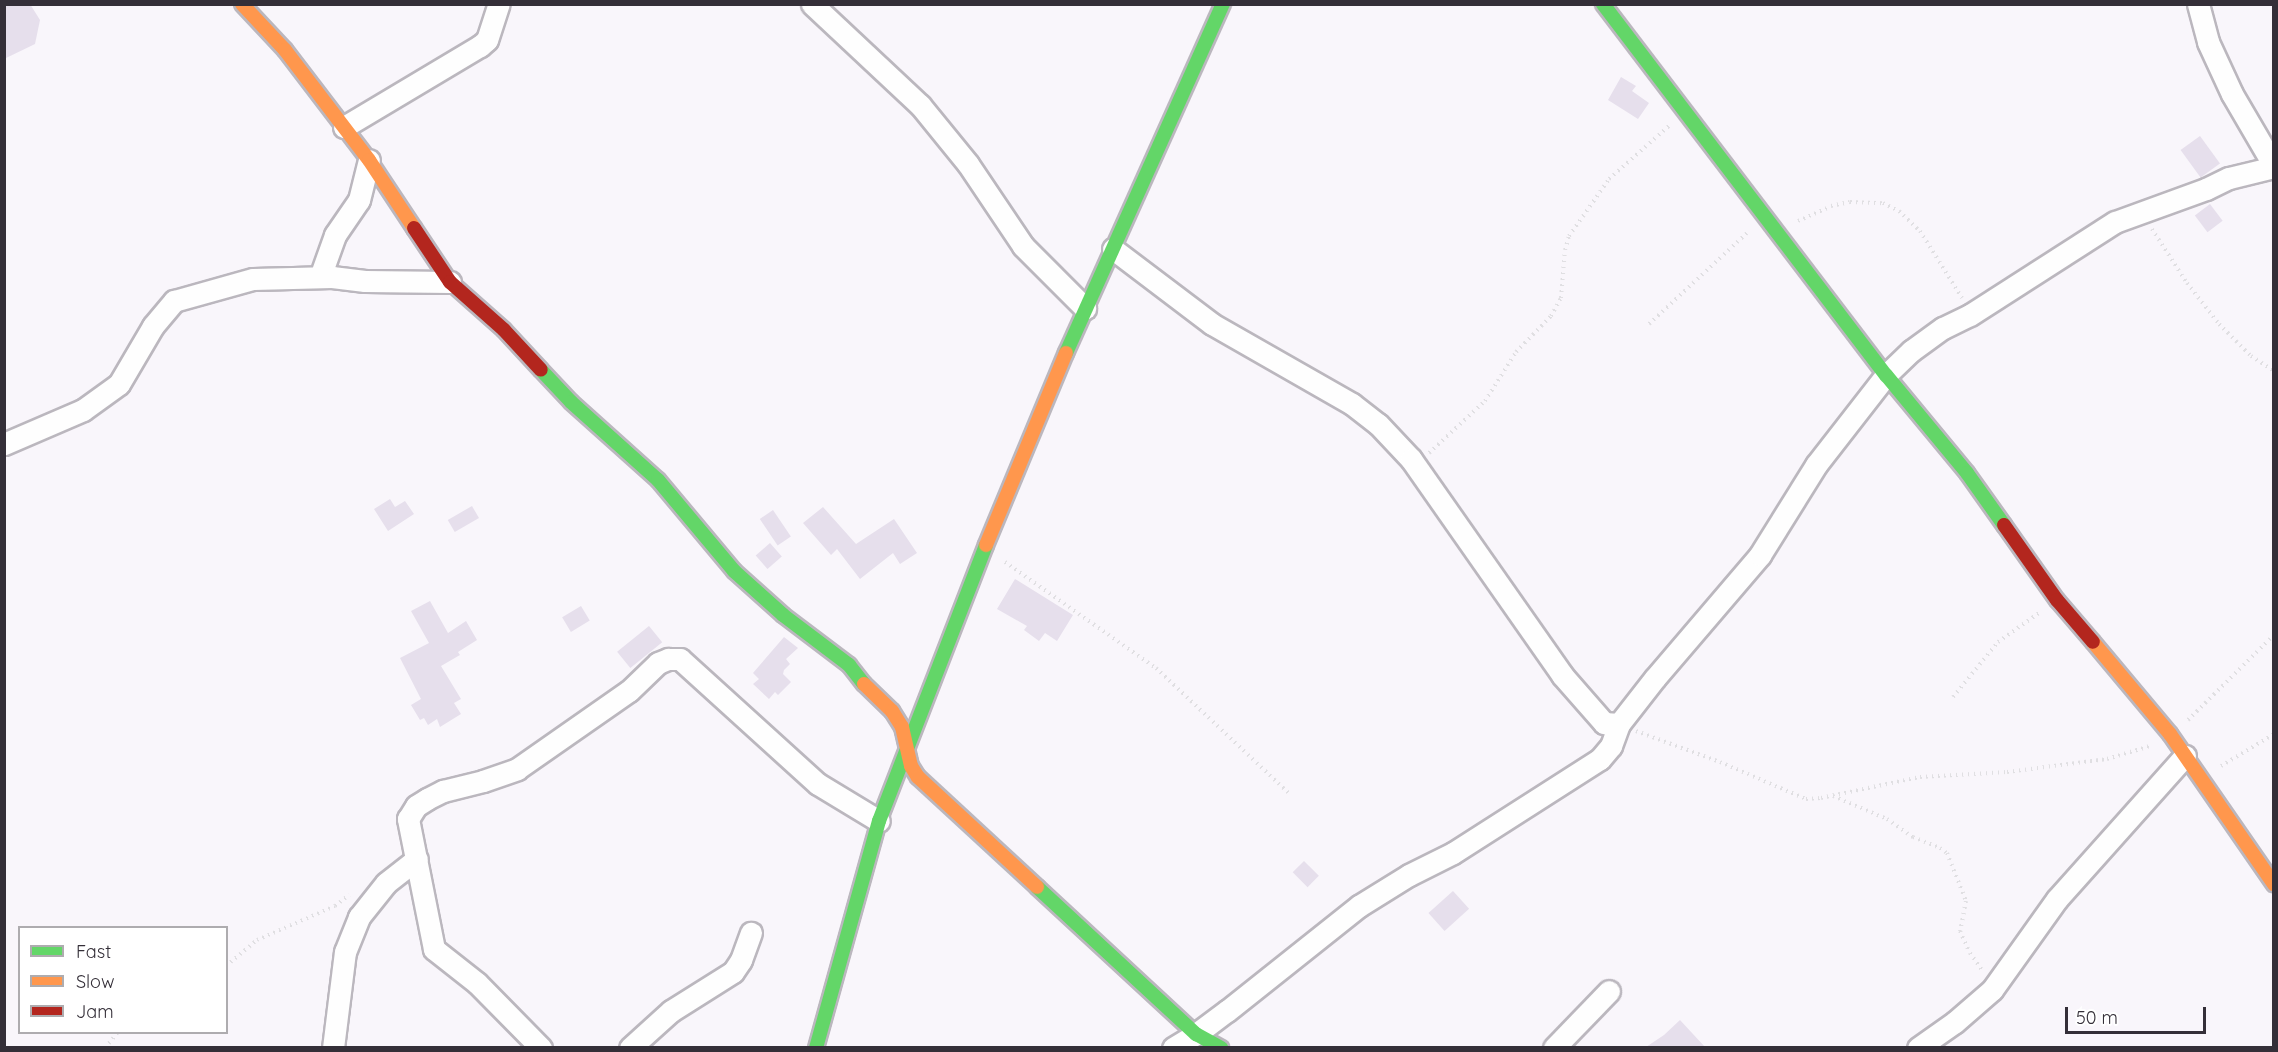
<!DOCTYPE html>
<style>
body{margin:0}
#map{position:relative;width:2278px;height:1052px;overflow:hidden;background:#f9f6fb;font-family:Quicksand,sans-serif}
div>[style]{position:absolute}
.building>*{inset:0;background:#e6dfec;transform-origin:0 0}
.path>*{height:4px;margin-top:-2px;transform-origin:0;background:repeating-linear-gradient(90deg,#e0dfe2 0 1.5px,transparent 0 6px)}
.roads{filter:drop-shadow(2px 0 #bbb7be) drop-shadow(-2px 0 #bbb7be) drop-shadow(0 2px #bbb7be) drop-shadow(0 -2px #bbb7be)}
.street>*{height:21px;margin:-10.5px;padding:0 10.5px;transform-origin:10.5px;border-radius:10.5px;background:#fefefe}
.fast>*{height:14px;margin:-7px;padding:0 7px;transform-origin:7px;border-radius:7px;background:#63d668}
.slow>*{height:14px;margin:-7px;padding:0 7px;transform-origin:7px;border-radius:7px;background:#ff974d}
.jam>*{height:14px;margin:-7px;padding:0 7px;transform-origin:7px;border-radius:7px;background:#b3261e}
span{translate:-50% -50%;white-space:nowrap;text-align:center;line-height:1.15;-webkit-text-stroke:5px #fff;paint-order:stroke}
.frame{position:absolute;inset:0;border:6px solid #342f38;pointer-events:none}
.legend{position:absolute;left:18px;top:926px;width:210px;height:108px;box-sizing:border-box;background:#fff;border:2px solid #aeacaf;margin:0;padding:8px 10px;list-style:none;font-size:18px;color:#342f38}
.legend li{display:flex;align-items:center;gap:12px;height:30px}
.legend b{width:30px;border:2px solid #aeacaf}
.scale{position:absolute;left:2065px;top:1007px;width:141px;height:27px;box-sizing:border-box;border:3px solid #342f38;border-top:0;padding-left:8px;font-size:18px;line-height:21px;white-space:nowrap;color:#342f38;-webkit-text-stroke:4px #fff;paint-order:stroke}
</style>
<div id="map">
<div class="building">
<div style="clip-path:polygon(4px 4px,30px 4px,40px 20px,35px 44px,4px 59px)"></div>
<div style="clip-path:polygon(1621px 77px,1636px 86px,1632px 91px,1649px 103px,1638px 119px,1608px 100px)"></div>
<div style="left:2200px;top:136px;width:34px;height:24px;rotate:54deg"></div>
<div style="left:2210px;top:204px;width:21px;height:19px;rotate:53deg"></div>
<div style="clip-path:polygon(390px 499px,395px 507px,405px 501px,414px 514px,388px 531px,374px 509px)"></div>
<div style="left:472px;top:506px;width:14px;height:28px;rotate:60deg"></div>
<div style="clip-path:polygon(823px 507px,856px 544px,894px 519px,917px 553px,900px 564px,893px 553px,860px 579px,837px 549px,831px 555px,803px 523px)"></div>
<div style="left:773px;top:510px;width:32px;height:16px;rotate:56deg"></div>
<div style="left:770px;top:543px;width:18px;height:19px;rotate:49deg"></div>
<div style="clip-path:polygon(1015px 579px,1073px 615px,1057px 641px,1045px 633px,1039px 641px,1024px 630px,1027px 626px,997px 609px)"></div>
<div style="clip-path:polygon(430px 601px,448px 633px,466px 621px,477px 640px,458px 652px,460px 655px,441px 666px,461px 699px,454px 703px,461px 714px,440px 727px,437px 719px,428px 725px,424px 718px,420px 720px,411px 705px,421px 699px,400px 658px,429px 643px,411px 611px)"></div>
<div style="left:581px;top:606px;width:17px;height:22px;rotate:59deg"></div>
<div style="left:649px;top:626px;width:21px;height:41px;rotate:51deg"></div>
<div style="clip-path:polygon(784px 637px,798px 648px,786px 659px,790px 664px,784px 670px,783px 674px,791px 682px,778px 695px,775px 692px,769px 699px,753px 684px,759px 679px,753px 673px)"></div>
<div style="left:1304px;top:861px;width:21px;height:16px;rotate:45deg"></div>
<div style="left:1453px;top:891px;width:24px;height:33px;rotate:48deg"></div>
<div style="clip-path:polygon(1680px 1020px,1705px 1047px,1646px 1047px,1664px 1035px)"></div>
</div>
<div class="path">
<div style="left:1798px;top:221px;width:36px;rotate:-24deg"></div>
<div style="left:1831px;top:206px;width:19px;rotate:-12deg"></div>
<div style="left:1850px;top:202px;width:33px;rotate:2deg"></div>
<div style="left:1883px;top:203px;width:18px;rotate:27deg"></div>
<div style="left:1899px;top:211px;width:29px;rotate:44deg"></div>
<div style="left:1920px;top:231px;width:79px;rotate:57.9deg"></div>
<div style="left:2152px;top:229px;width:64px;rotate:57.1deg"></div>
<div style="left:2187px;top:283px;width:52px;rotate:52deg"></div>
<div style="left:2219px;top:324px;width:45px;rotate:45deg"></div>
<div style="left:2251px;top:356px;width:27px;rotate:33deg"></div>
<div style="left:1649px;top:324px;width:135px;rotate:-42.9deg"></div>
<div style="left:1429px;top:453px;width:76px;rotate:-42.9deg"></div>
<div style="left:1485px;top:401px;width:58px;rotate:-57.7deg"></div>
<div style="left:1516px;top:352px;width:50px;rotate:-45.8deg"></div>
<div style="left:1551px;top:316px;width:21px;rotate:-61deg"></div>
<div style="left:1561px;top:298px;width:48px;rotate:-85.2deg"></div>
<div style="left:1565px;top:250px;width:15px;rotate:-74deg"></div>
<div style="left:1569px;top:236px;width:70px;rotate:-54.9deg"></div>
<div style="left:1609px;top:179px;width:80px;rotate:-41.5deg"></div>
<div style="left:1005px;top:562px;width:184px;rotate:35.1deg"></div>
<div style="left:1156px;top:668px;width:185px;rotate:43.3deg"></div>
<div style="left:1953px;top:697px;width:71px;rotate:-50.7deg"></div>
<div style="left:1998px;top:642px;width:50px;rotate:-35.3deg"></div>
<div style="left:2188px;top:720px;width:121px;rotate:-44.7deg"></div>
<div style="left:1636px;top:731px;width:90px;rotate:20.3deg"></div>
<div style="left:1720px;top:762px;width:94px;rotate:23.3deg"></div>
<div style="left:1806px;top:799px;width:15px;rotate:-4deg"></div>
<div style="left:1821px;top:798px;width:101px;rotate:-12deg"></div>
<div style="left:1920px;top:777px;width:87px;rotate:-3.3deg"></div>
<div style="left:2007px;top:772px;width:101px;rotate:-7.4deg"></div>
<div style="left:2107px;top:759px;width:45px;rotate:-16.8deg"></div>
<div style="left:2221px;top:766px;width:62px;rotate:-31.1deg"></div>
<div style="left:1833px;top:796px;width:59px;rotate:23.1deg"></div>
<div style="left:1887px;top:819px;width:32px;rotate:35deg"></div>
<div style="left:1913px;top:837px;width:29px;rotate:22deg"></div>
<div style="left:1940px;top:848px;width:9px;rotate:36deg"></div>
<div style="left:1947px;top:853px;width:52px;rotate:68.4deg"></div>
<div style="left:1966px;top:901px;width:31px;rotate:101deg"></div>
<div style="left:1960px;top:931px;width:24px;rotate:66deg"></div>
<div style="left:1970px;top:953px;width:21px;rotate:55deg"></div>
<div style="left:226px;top:966px;width:40px;rotate:-40deg"></div>
<div style="left:257px;top:940px;width:85px;rotate:-23.6deg"></div>
<div style="left:335px;top:906px;width:18px;rotate:-38deg"></div>
<div style="left:105px;top:1048px;width:21px;rotate:-51deg"></div>
</div>
<div class="roads">
<div class="street">
<div style="left:812px;top:4px;width:148px;rotate:43.1deg"></div>
<div style="left:920px;top:105px;width:76px;rotate:50.9deg"></div>
<div style="left:968px;top:164px;width:99px;rotate:56.1deg"></div>
<div style="left:1023px;top:246px;width:88px;rotate:45deg"></div>
<div style="left:2198px;top:4px;width:39px;rotate:75deg"></div>
<div style="left:2208px;top:42px;width:57px;rotate:65.2deg"></div>
<div style="left:2232px;top:94px;width:83px;rotate:59.7deg"></div>
<div style="left:344px;top:127px;width:158px;rotate:-30.8deg"></div>
<div style="left:480px;top:46px;width:9px;rotate:-41deg"></div>
<div style="left:487px;top:40px;width:38px;rotate:-72deg"></div>
<div style="left:1113px;top:249px;width:124px;rotate:37.1deg"></div>
<div style="left:1212px;top:324px;width:161px;rotate:29.7deg"></div>
<div style="left:1352px;top:404px;width:33px;rotate:38deg"></div>
<div style="left:1378px;top:424px;width:48px;rotate:46.7deg"></div>
<div style="left:1411px;top:459px;width:264px;rotate:55deg"></div>
<div style="left:1562px;top:675px;width:64px;rotate:48.8deg"></div>
<div style="left:1604px;top:723px;width:15px;rotate:4deg"></div>
<div style="left:320px;top:277px;width:45px;rotate:-70.3deg"></div>
<div style="left:335px;top:235px;width:42px;rotate:-55.6deg"></div>
<div style="left:359px;top:200px;width:41px;rotate:-76deg"></div>
<div style="left:4px;top:444px;width:86px;rotate:-23.3deg"></div>
<div style="left:83px;top:410px;width:44px;rotate:-35.8deg"></div>
<div style="left:119px;top:384px;width:67px;rotate:-59.6deg"></div>
<div style="left:153px;top:326px;width:33px;rotate:-50deg"></div>
<div style="left:174px;top:301px;width:82px;rotate:-15.6deg"></div>
<div style="left:253px;top:279px;width:79px;rotate:-1.5deg"></div>
<div style="left:332px;top:277px;width:33px;rotate:7deg"></div>
<div style="left:365px;top:281px;width:85px;rotate:0.7deg"></div>
<div style="left:333px;top:1048px;width:97px;rotate:-82.9deg"></div>
<div style="left:345px;top:952px;width:38px;rotate:-68deg"></div>
<div style="left:359px;top:917px;width:43px;rotate:-51.5deg"></div>
<div style="left:386px;top:883px;width:39px;rotate:-38deg"></div>
<div style="left:541px;top:1048px;width:91px;rotate:-134.6deg"></div>
<div style="left:477px;top:983px;width:55px;rotate:-141.7deg"></div>
<div style="left:434px;top:949px;width:133px;rotate:-101.3deg"></div>
<div style="left:408px;top:819px;width:15px;rotate:-58deg"></div>
<div style="left:416px;top:806px;width:13px;rotate:-32deg"></div>
<div style="left:427px;top:799px;width:18px;rotate:-27deg"></div>
<div style="left:443px;top:791px;width:41px;rotate:-14deg"></div>
<div style="left:483px;top:781px;width:36px;rotate:-19deg"></div>
<div style="left:517px;top:769px;width:136px;rotate:-34.9deg"></div>
<div style="left:629px;top:691px;width:40px;rotate:-44deg"></div>
<div style="left:658px;top:663px;width:11px;rotate:-22deg"></div>
<div style="left:668px;top:659px;width:12px"></div>
<div style="left:680px;top:659px;width:186px;rotate:42.2deg"></div>
<div style="left:818px;top:784px;width:71px;rotate:31.2deg"></div>
<div style="left:630px;top:1048px;width:55px;rotate:-42.1deg"></div>
<div style="left:671px;top:1011px;width:73px;rotate:-32.2deg"></div>
<div style="left:733px;top:972px;width:14px;rotate:-56deg"></div>
<div style="left:741px;top:960px;width:29px;rotate:-70deg"></div>
<div style="left:1173px;top:1048px;width:27px;rotate:-31deg"></div>
<div style="left:1196px;top:1034px;width:39px;rotate:-37deg"></div>
<div style="left:1227px;top:1011px;width:169px;rotate:-38.5deg"></div>
<div style="left:1359px;top:906px;width:59px;rotate:-31.8deg"></div>
<div style="left:1409px;top:875px;width:49px;rotate:-26.6deg"></div>
<div style="left:1453px;top:853px;width:174px;rotate:-32.6deg"></div>
<div style="left:1600px;top:759px;width:17px;rotate:-50deg"></div>
<div style="left:1611px;top:746px;width:23px;rotate:-70deg"></div>
<div style="left:1619px;top:724px;width:58px;rotate:-52deg"></div>
<div style="left:1655px;top:678px;width:162px;rotate:-49.5deg"></div>
<div style="left:1760px;top:555px;width:106px;rotate:-58.1deg"></div>
<div style="left:1816px;top:465px;width:114px;rotate:-52.1deg"></div>
<div style="left:1886px;top:375px;width:35px;rotate:-44deg"></div>
<div style="left:1911px;top:351px;width:39px;rotate:-36deg"></div>
<div style="left:1943px;top:328px;width:30px;rotate:-26deg"></div>
<div style="left:1970px;top:315px;width:172px;rotate:-32.7deg"></div>
<div style="left:2115px;top:222px;width:97px;rotate:-19.9deg"></div>
<div style="left:2206px;top:189px;width:25px;rotate:-26deg"></div>
<div style="left:2229px;top:178px;width:46px;rotate:-13.7deg"></div>
<div style="left:1554px;top:1048px;width:79px;rotate:-46deg"></div>
<div style="left:1918px;top:1048px;width:45px;rotate:-35.1deg"></div>
<div style="left:1955px;top:1022px;width:49px;rotate:-40.9deg"></div>
<div style="left:1992px;top:990px;width:112px;rotate:-54.5deg"></div>
<div style="left:2057px;top:899px;width:192px;rotate:-48.2deg"></div>
</div>
<div class="fast">
<div style="left:1603px;top:4px;width:467px;rotate:52.7deg"></div>
<div style="left:1886px;top:375px;width:127px;rotate:50.4deg"></div>
<div style="left:1967px;top:473px;width:64px;rotate:54.6deg"></div>
<div style="left:1066px;top:353px;width:383px;rotate:-65.8deg"></div>
<div style="left:541px;top:370px;width:44px;rotate:46.8deg"></div>
<div style="left:571px;top:402px;width:117px;rotate:41.9deg"></div>
<div style="left:658px;top:480px;width:119px;rotate:50.1deg"></div>
<div style="left:734px;top:571px;width:66px;rotate:41.9deg"></div>
<div style="left:783px;top:615px;width:83px;rotate:37.1deg"></div>
<div style="left:849px;top:665px;width:24px;rotate:52deg"></div>
<div style="left:1037px;top:887px;width:217px;rotate:42.8deg"></div>
<div style="left:1196px;top:1034px;width:29px;rotate:29deg"></div>
<div style="left:816px;top:1048px;width:236px;rotate:-74.5deg"></div>
<div style="left:879px;top:821px;width:296px;rotate:-68.8deg"></div>
</div>
<div class="slow">
<div style="left:242px;top:4px;width:63px;rotate:46.9deg"></div>
<div style="left:285px;top:50px;width:138px;rotate:52.6deg"></div>
<div style="left:369px;top:160px;width:82px;rotate:56.5deg"></div>
<div style="left:986px;top:545px;width:208px;rotate:-67.4deg"></div>
<div style="left:2093px;top:642px;width:120px;rotate:50.1deg"></div>
<div style="left:2170px;top:734px;width:183px;rotate:55.3deg"></div>
<div style="left:864px;top:684px;width:39px;rotate:44deg"></div>
<div style="left:892px;top:711px;width:19px;rotate:58deg"></div>
<div style="left:902px;top:727px;width:40px;rotate:77deg"></div>
<div style="left:911px;top:766px;width:13px;rotate:58deg"></div>
<div style="left:918px;top:777px;width:162px;rotate:42.7deg"></div>
</div>
<div class="jam">
<div style="left:414px;top:228px;width:65px;rotate:56.3deg"></div>
<div style="left:450px;top:282px;width:72px;rotate:41.6deg"></div>
<div style="left:504px;top:330px;width:54px;rotate:47.2deg"></div>
<div style="left:2004px;top:525px;width:92px;rotate:54.8deg"></div>
<div style="left:2057px;top:600px;width:55px;rotate:49.4deg"></div>
</div>
</div>
<div class="frame"></div>
<ul class="legend">
<li><b style="height:8px;background:#63d668"></b>Fast</li>
<li><b style="height:8px;background:#ff974d"></b>Slow</li>
<li><b style="height:8px;background:#b3261e"></b>Jam</li>
</ul>
<div class="scale">50 m</div>
</div>
